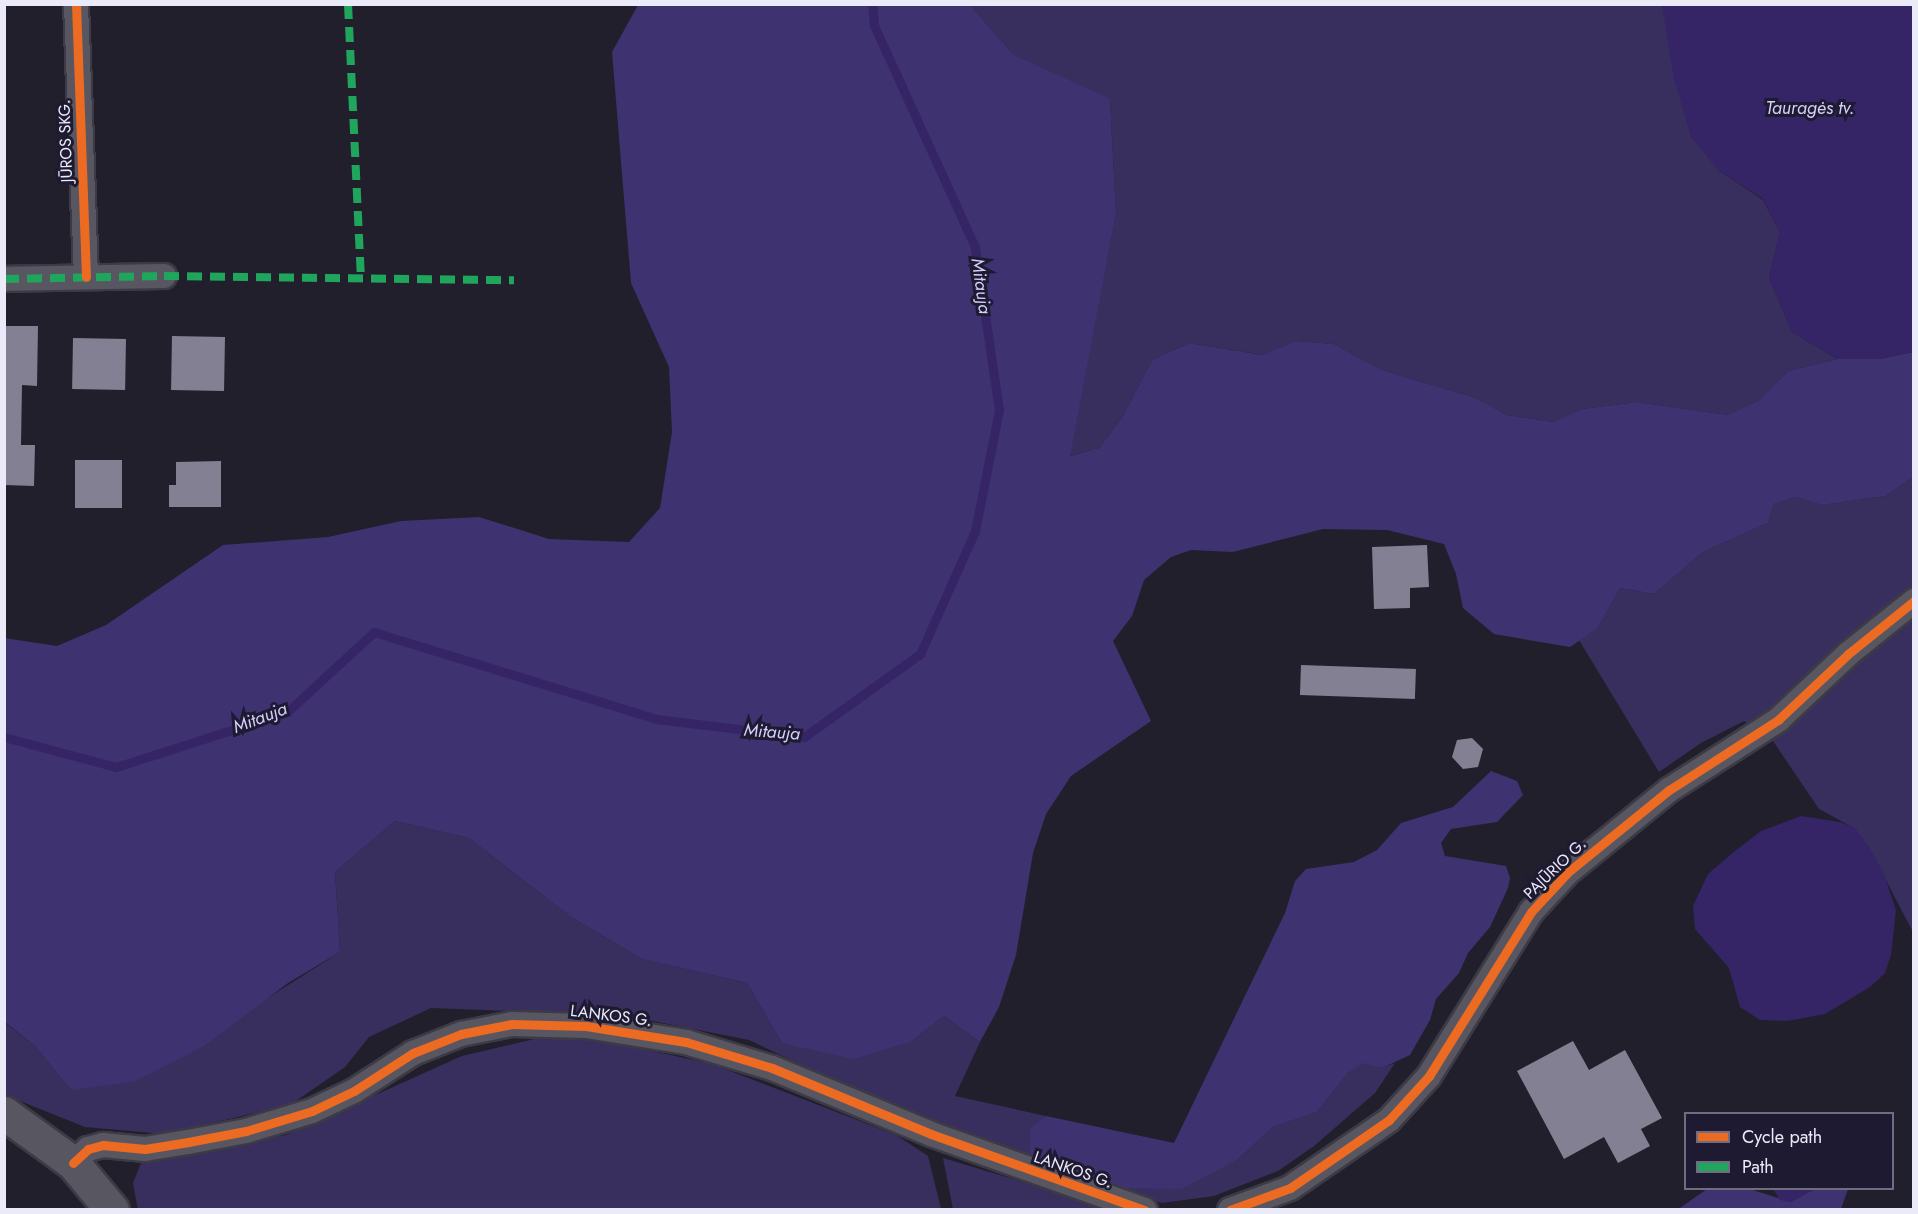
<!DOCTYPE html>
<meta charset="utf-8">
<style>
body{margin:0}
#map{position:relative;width:1918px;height:1214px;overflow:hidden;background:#221f2c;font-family:Jost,sans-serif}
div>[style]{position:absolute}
.green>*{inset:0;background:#382f5f}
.forest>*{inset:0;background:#3f3271}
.water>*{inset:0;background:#352567}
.stream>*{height:9px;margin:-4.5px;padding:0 4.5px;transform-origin:4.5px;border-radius:4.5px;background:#352567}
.building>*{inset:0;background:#838093;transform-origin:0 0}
.roads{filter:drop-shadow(2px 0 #3c3b45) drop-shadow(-2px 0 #3c3b45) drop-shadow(0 2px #3c3b45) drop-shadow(0 -2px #3c3b45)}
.street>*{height:24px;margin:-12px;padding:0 12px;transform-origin:12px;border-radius:12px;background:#585761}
.secondary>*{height:33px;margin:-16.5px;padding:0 16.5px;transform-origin:16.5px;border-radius:16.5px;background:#585761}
.quiet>*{height:8px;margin-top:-4px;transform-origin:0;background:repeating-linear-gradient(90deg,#20a55d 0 15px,transparent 0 23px)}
.cycleway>*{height:9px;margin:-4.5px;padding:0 4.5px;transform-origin:4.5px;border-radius:4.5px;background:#ed6a23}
span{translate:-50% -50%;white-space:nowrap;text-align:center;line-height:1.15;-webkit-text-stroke:6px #1e1a31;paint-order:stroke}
.street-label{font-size:16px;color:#ebeaf9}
.water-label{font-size:18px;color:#d4d0fa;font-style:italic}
.frame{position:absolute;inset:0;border:6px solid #ebeaf9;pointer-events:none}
.legend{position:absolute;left:1684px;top:1112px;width:210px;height:78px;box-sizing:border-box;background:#1e1a31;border:2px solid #706d81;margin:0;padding:8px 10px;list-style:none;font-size:18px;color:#ebeaf9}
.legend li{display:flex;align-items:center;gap:12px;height:30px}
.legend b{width:30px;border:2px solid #706d81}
</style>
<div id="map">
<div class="green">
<div style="clip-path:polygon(970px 5px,1662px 5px,1718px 170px,1763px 200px,1780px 232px,1769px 278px,1792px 332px,1837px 359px,1788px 371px,1759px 400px,1728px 415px,1637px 402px,1582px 409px,1553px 422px,1507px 415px,1476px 398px,1382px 370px,1334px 344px,1296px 341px,1264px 355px,1189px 343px,1152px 360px,1123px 416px,1099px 448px,1069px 456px,1116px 214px,1110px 100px,1013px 54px)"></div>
<div style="clip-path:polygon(1913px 477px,1913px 932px,1868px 846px,1854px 828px,1819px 809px,1773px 741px,1744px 721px,1701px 743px,1659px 772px,1579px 640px,1598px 628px,1620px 588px,1654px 594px,1703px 552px,1768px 523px,1774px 504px,1795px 497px,1822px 505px,1886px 496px)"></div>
<div style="clip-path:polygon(395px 821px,469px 838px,571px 917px,642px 959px,747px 983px,782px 1043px,912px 1041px,944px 1016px,980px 1042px,955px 1096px,1046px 1116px,1030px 1129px,1030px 1160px,842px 1084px,749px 1040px,623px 1015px,431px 1008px,369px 1037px,345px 1067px,290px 1105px,164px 1134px,85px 1127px,5px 1095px,4px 1022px,35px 1046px,71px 1090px,252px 1008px,340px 952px,335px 872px)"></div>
<div style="clip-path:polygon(583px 1036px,712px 1064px,896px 1135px,928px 1156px,941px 1209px,138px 1210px,133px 1183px,143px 1158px,286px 1135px,462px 1056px,543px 1037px)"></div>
<div style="clip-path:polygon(1363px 1062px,1382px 1068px,1395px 1063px,1375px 1093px,1314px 1146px,1278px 1171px,1214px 1196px,1162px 1203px,1117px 1188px,1209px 1172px,1237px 1160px,1273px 1127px,1317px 1112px,1348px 1073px)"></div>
<div style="clip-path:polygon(943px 1158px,1079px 1199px,1110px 1209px,953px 1209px)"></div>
</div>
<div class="forest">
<div style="clip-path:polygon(638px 5px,970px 5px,1013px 54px,1110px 99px,1116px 214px,1070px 456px,1099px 448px,1123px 416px,1152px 360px,1189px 343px,1263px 355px,1296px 341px,1334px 344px,1382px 370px,1476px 398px,1507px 415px,1553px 422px,1582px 409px,1637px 402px,1728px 415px,1759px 400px,1788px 371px,1837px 359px,1879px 359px,1913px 352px,1913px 477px,1886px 496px,1822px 505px,1795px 497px,1774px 504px,1768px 523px,1703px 552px,1654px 594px,1620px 588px,1598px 628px,1570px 647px,1494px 634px,1463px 608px,1456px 574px,1444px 544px,1387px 530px,1323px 529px,1233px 552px,1191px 550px,1171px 557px,1144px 580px,1132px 616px,1113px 641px,1151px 721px,1071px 776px,1046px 814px,1033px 853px,1016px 955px,999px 1007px,980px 1042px,944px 1016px,912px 1041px,853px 1059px,782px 1043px,747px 983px,642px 959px,571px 917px,469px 838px,395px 821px,335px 872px,340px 952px,288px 983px,204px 1046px,135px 1081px,71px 1090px,35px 1046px,5px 1022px,4px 638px,57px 646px,106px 625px,223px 545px,328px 537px,401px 521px,479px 517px,549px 539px,629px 542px,660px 508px,672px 432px,669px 367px,631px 283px,612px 52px)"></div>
<div style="clip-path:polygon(1491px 771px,1517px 781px,1523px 795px,1497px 822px,1451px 829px,1441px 843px,1445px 856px,1506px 866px,1510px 878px,1508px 888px,1490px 927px,1468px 953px,1459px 973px,1436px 999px,1430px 1020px,1410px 1055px,1382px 1068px,1363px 1063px,1348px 1073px,1317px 1112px,1273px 1127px,1237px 1160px,1181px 1189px,1117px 1188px,1030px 1160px,1030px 1128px,1046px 1116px,1174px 1143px,1285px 913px,1295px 881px,1306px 869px,1354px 862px,1377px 850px,1401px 823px,1453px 807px)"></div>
<div style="clip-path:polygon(1707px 1189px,1750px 1189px,1790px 1202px,1815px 1189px,1848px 1189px,1841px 1209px,1677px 1210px)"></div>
</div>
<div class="water">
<div style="clip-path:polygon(1662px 5px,1913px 5px,1913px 352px,1879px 359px,1837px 359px,1792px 332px,1769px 278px,1780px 232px,1763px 199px,1718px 170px,1691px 137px,1674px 79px)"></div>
<div style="clip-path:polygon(1801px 816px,1840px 822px,1855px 828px,1868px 846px,1882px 869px,1896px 910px,1891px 955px,1885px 973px,1870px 987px,1825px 1014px,1788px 1021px,1760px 1020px,1740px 1007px,1729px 968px,1695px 929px,1693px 906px,1708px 874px,1735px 851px,1761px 831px)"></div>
<div style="clip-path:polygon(1773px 1189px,1815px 1189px,1790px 1202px,1780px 1200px)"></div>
</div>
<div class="stream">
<div style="left:4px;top:737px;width:116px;rotate:15deg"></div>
<div style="left:116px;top:767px;width:180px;rotate:-17.8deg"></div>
<div style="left:287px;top:712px;width:118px;rotate:-42.6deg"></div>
<div style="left:374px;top:632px;width:295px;rotate:17.1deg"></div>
<div style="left:656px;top:719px;width:149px;rotate:6.9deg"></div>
<div style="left:804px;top:737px;width:143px;rotate:-35.6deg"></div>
<div style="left:920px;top:654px;width:135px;rotate:-65.9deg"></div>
<div style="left:975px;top:531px;width:123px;rotate:-78.8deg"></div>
<div style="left:999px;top:410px;width:165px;rotate:-98.4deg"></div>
<div style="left:975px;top:247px;width:244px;rotate:-114.5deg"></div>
<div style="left:874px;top:25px;width:21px;rotate:-95deg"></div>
</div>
<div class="building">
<div style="clip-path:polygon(4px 326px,38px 326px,37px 386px,22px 385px,21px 445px,35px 445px,34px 486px,4px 485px)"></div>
<div style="left:172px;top:336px;width:53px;height:54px;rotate:1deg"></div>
<div style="left:73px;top:338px;width:53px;height:51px;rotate:1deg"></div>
<div style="left:75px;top:460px;width:47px;height:48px"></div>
<div style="clip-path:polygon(221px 461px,221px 507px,169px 507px,169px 485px,176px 485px,176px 462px)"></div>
<div style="clip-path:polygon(1427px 545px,1429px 587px,1410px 588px,1410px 608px,1374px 609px,1372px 547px)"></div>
<div style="left:1301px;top:665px;width:115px;height:30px;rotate:2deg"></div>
<div style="clip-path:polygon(1472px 738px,1483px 749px,1478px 767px,1463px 769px,1452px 757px,1457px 740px)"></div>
<div style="clip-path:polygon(1573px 1041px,1589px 1070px,1625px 1050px,1662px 1118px,1641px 1129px,1650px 1146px,1618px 1163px,1604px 1137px,1564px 1159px,1517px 1071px)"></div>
</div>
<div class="roads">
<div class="street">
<div style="left:76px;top:4px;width:273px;rotate:87.9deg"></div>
<div style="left:4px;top:279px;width:160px;rotate:-1.1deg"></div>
<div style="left:73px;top:1163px;width:21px;rotate:-43deg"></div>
<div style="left:88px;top:1149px;width:16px;rotate:-15deg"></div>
<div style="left:103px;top:1145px;width:42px;rotate:5.4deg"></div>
<div style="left:145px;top:1149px;width:44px;rotate:-9.2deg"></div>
<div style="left:188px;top:1142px;width:59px;rotate:-10.7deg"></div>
<div style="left:246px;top:1131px;width:69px;rotate:-16.9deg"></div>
<div style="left:312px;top:1111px;width:47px;rotate:-25.5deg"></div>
<div style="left:354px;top:1091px;width:70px;rotate:-32.8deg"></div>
<div style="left:413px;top:1053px;width:52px;rotate:-21.6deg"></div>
<div style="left:461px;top:1034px;width:52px;rotate:-11.1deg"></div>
<div style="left:512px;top:1024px;width:74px;rotate:1.5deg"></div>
<div style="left:586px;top:1026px;width:101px;rotate:9.1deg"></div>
<div style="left:686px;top:1042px;width:90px;rotate:16.8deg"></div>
<div style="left:772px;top:1068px;width:172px;rotate:22.5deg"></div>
<div style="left:931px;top:1134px;width:227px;rotate:19.6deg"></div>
<div style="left:1230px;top:1210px;width:64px;rotate:-20.1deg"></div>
<div style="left:1290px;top:1188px;width:120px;rotate:-34.5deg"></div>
<div style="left:1389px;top:1120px;width:59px;rotate:-47.7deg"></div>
<div style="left:1429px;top:1076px;width:193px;rotate:-58.1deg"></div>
<div style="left:1531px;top:912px;width:54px;rotate:-47.2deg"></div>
<div style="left:1568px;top:872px;width:130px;rotate:-39.1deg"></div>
<div style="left:1669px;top:790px;width:130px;rotate:-32.7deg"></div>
<div style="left:1778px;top:720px;width:96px;rotate:-43.3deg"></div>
<div style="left:1848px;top:654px;width:85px;rotate:-38.8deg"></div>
</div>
<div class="secondary">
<div style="left:4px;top:1113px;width:85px;rotate:35.9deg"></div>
<div style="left:73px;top:1163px;width:61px;rotate:50.3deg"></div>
</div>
</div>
<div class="quiet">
<div style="left:348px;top:4px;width:274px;rotate:87.3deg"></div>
<div style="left:4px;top:279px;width:160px;rotate:-1.1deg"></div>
<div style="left:164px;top:276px;width:350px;rotate:0.7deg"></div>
</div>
<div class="cycleway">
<div style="left:76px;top:4px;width:273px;rotate:87.9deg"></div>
<div style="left:73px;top:1163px;width:21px;rotate:-43deg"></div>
<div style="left:88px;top:1149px;width:16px;rotate:-15deg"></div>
<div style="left:103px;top:1145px;width:42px;rotate:5.4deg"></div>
<div style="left:145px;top:1149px;width:44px;rotate:-9.2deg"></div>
<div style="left:188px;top:1142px;width:59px;rotate:-10.7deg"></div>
<div style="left:246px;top:1131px;width:69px;rotate:-16.9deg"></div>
<div style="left:312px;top:1111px;width:47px;rotate:-25.5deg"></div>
<div style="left:354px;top:1091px;width:70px;rotate:-32.8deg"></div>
<div style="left:413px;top:1053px;width:52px;rotate:-21.6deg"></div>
<div style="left:461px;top:1034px;width:52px;rotate:-11.1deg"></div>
<div style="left:512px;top:1024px;width:74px;rotate:1.5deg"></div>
<div style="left:586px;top:1026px;width:101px;rotate:9.1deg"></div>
<div style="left:686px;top:1042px;width:90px;rotate:16.8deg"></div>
<div style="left:772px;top:1068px;width:172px;rotate:22.5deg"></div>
<div style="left:931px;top:1134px;width:227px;rotate:19.6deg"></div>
<div style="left:1230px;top:1210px;width:64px;rotate:-20.1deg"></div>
<div style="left:1290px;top:1188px;width:120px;rotate:-34.5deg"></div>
<div style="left:1389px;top:1120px;width:59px;rotate:-47.7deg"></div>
<div style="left:1429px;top:1076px;width:193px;rotate:-58.1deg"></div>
<div style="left:1531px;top:912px;width:54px;rotate:-47.2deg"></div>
<div style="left:1568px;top:872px;width:130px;rotate:-39.1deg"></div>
<div style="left:1669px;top:790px;width:130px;rotate:-32.7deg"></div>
<div style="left:1778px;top:720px;width:96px;rotate:-43.3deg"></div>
<div style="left:1848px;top:654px;width:85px;rotate:-38.8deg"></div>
</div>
<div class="street-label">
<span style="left:66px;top:141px;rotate:-92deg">JŪROS SKG.</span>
<span style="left:1555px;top:869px;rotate:-44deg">PAJŪRIO G.</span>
<span style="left:611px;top:1016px;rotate:7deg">LANKOS G.</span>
<span style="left:1073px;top:1170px;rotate:19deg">LANKOS G.</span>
</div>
<div class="water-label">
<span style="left:1810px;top:108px">Tauragės tv.</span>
<span style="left:981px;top:286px;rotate:82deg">Mitauja</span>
<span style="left:260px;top:718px;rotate:-21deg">Mitauja</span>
<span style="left:772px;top:732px;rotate:4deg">Mitauja</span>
</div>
<div class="frame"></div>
<ul class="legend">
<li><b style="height:8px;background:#ed6a23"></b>Cycle path</li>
<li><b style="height:8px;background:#20a55d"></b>Path</li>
</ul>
</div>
